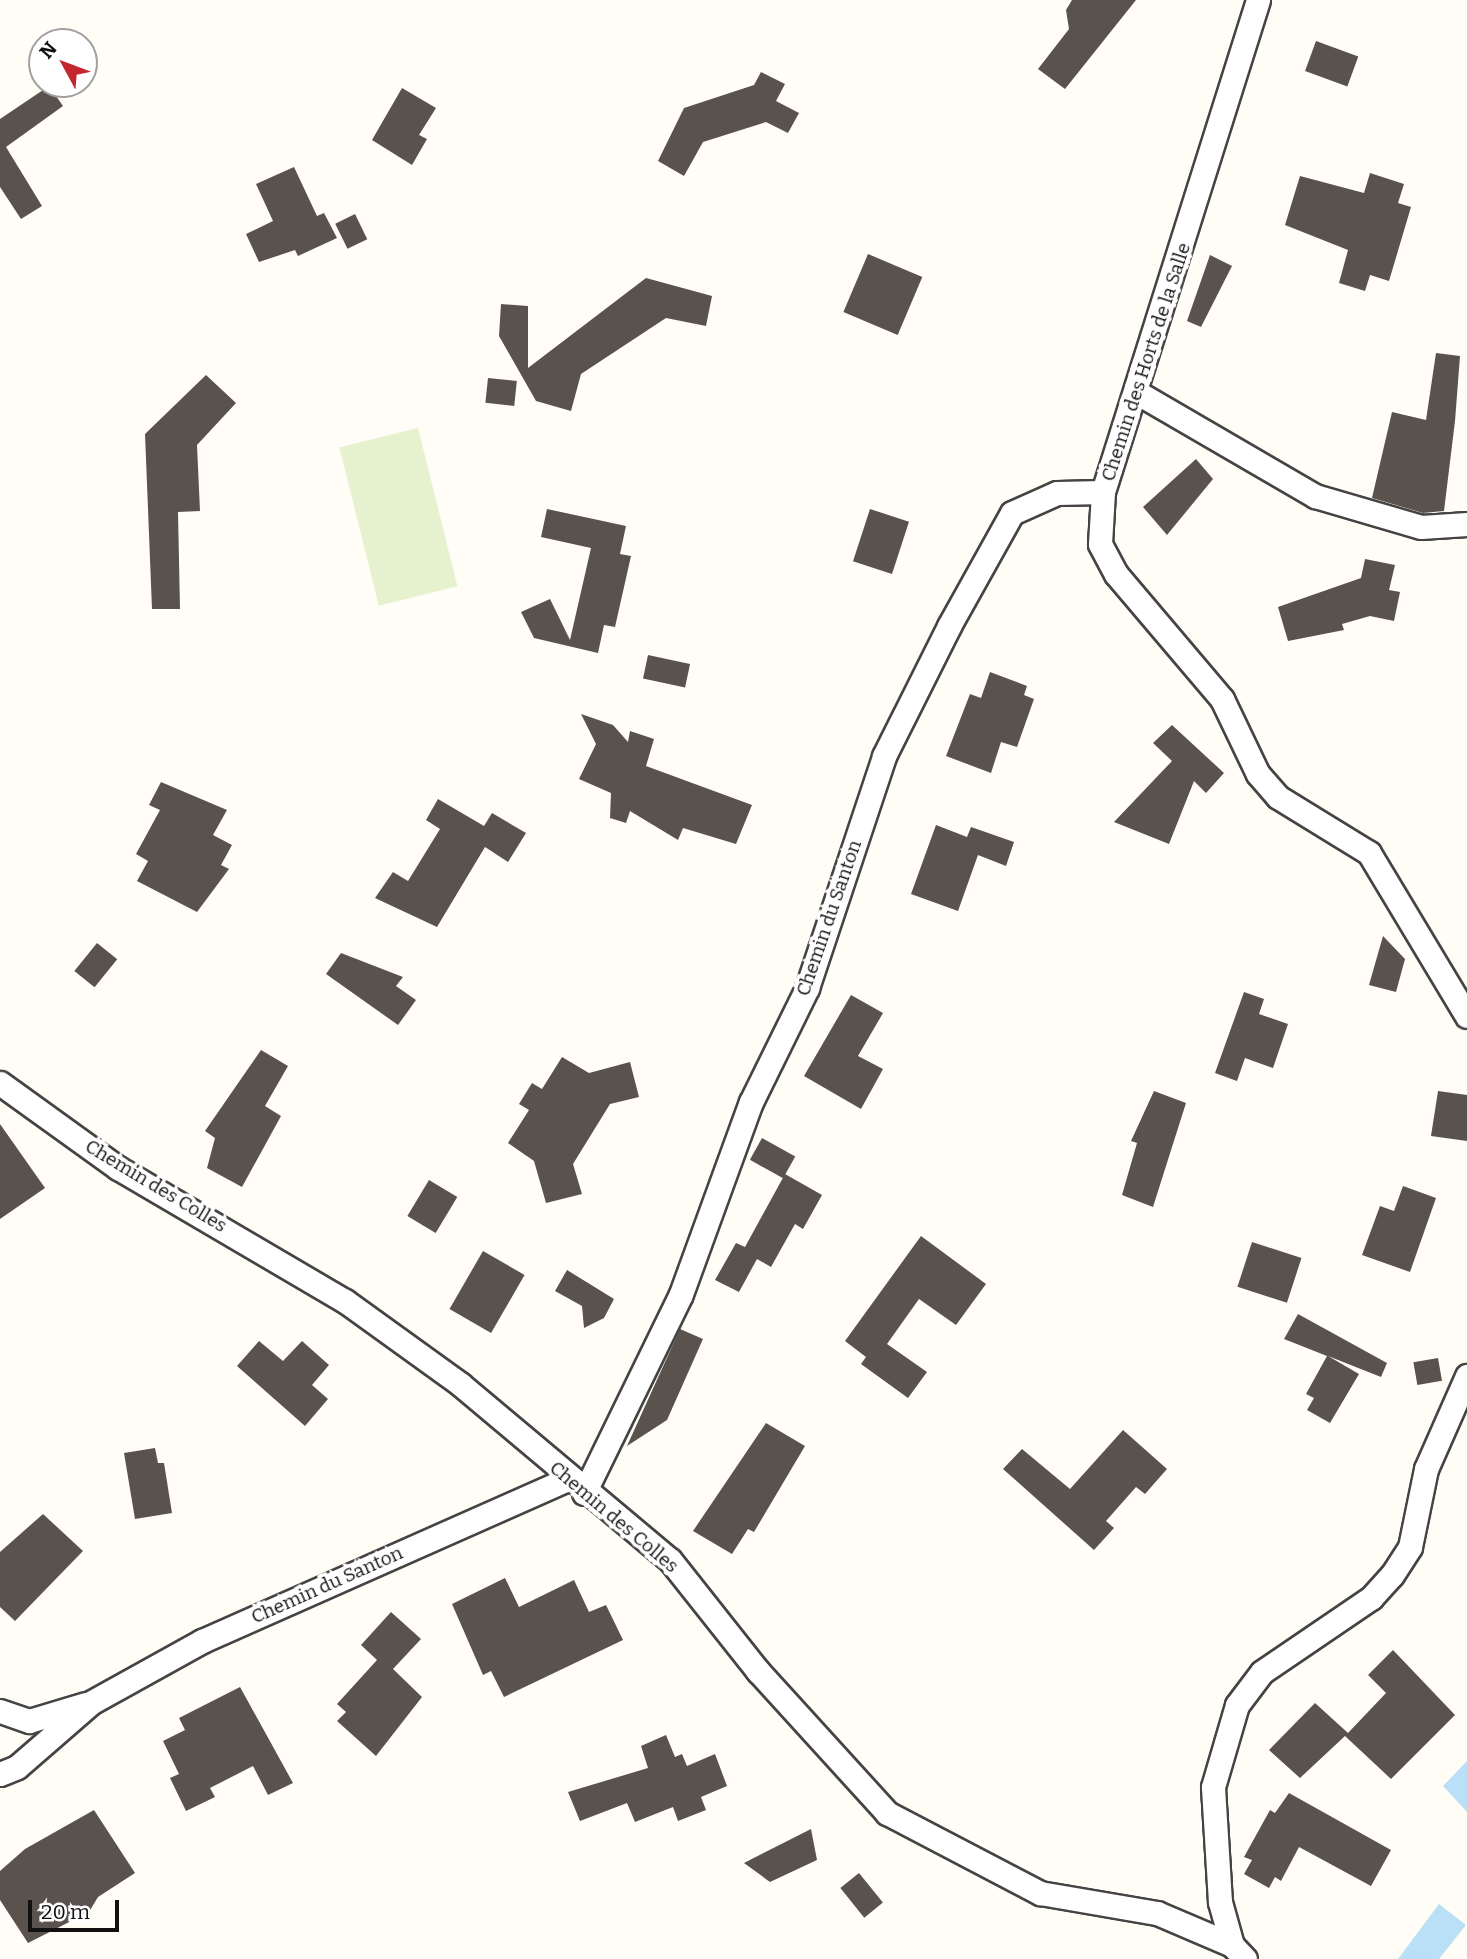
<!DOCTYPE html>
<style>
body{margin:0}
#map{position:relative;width:1467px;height:1959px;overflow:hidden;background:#fffdf5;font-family:Bitter,serif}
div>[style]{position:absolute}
.pitch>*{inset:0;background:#e6f2cf;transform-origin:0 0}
.water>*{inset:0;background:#b9e0f7}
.building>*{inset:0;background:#5a524d;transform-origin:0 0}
.roads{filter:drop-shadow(2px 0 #444) drop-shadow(-2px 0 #444) drop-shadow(0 2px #444) drop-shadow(0 -2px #444)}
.minor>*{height:23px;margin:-11.5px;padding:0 11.5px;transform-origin:11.5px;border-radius:11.5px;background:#fff}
span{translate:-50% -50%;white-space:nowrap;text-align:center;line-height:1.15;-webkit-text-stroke:7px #fff;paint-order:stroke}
.street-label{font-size:19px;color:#111}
.north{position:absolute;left:28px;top:28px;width:70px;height:70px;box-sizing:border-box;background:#fff;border:2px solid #a0a0a0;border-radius:50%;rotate:311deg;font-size:19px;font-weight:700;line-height:28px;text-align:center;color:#111}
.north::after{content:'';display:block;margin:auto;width:24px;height:32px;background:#c4262e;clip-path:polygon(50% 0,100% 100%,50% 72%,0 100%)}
.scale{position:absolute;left:28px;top:1900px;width:91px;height:32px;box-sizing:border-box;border:4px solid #111;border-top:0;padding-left:9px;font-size:21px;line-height:24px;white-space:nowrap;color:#111;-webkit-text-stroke:5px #fff;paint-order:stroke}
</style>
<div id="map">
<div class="pitch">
<div style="left:418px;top:428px;width:163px;height:81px;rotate:76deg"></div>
</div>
<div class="water">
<div style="clip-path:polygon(1467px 1761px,1467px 1812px,1443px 1786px)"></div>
<div style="clip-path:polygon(1439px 1904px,1466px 1925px,1439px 1959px,1398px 1959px)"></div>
</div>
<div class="building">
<div style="clip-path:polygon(1072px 0,1136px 0,1065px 89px,1038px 69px,1069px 29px,1066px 10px)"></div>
<div style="left:1316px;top:41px;width:45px;height:32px;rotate:20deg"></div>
<div style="clip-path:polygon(761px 72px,785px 84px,776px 101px,799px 113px,788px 133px,766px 122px,703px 142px,684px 176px,658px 161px,684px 108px,754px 85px)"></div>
<div style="clip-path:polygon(49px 86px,63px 106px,6px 147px,42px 206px,21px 219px,0 187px,0 119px)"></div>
<div style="clip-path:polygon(402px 88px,436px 108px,419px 135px,427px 139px,412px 165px,372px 140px)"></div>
<div style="clip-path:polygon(294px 167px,317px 216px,324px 213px,337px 238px,298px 256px,295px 250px,259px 262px,246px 234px,273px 221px,256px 184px)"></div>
<div style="clip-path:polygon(1370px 173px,1404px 184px,1398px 203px,1411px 207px,1389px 281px,1370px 275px,1365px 291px,1339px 283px,1348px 250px,1285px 225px,1300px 176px,1364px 193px)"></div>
<div style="left:355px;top:214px;width:28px;height:22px;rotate:64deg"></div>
<div style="left:868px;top:254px;width:59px;height:63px;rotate:23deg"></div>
<div style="clip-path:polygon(1210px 255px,1232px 266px,1201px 327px,1187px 321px)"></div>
<div style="clip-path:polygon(646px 278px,712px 296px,706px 326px,666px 318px,581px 374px,571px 411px,536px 401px,499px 336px,501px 304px,528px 306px,528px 368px)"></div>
<div style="clip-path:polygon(1436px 353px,1460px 356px,1455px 421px,1444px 511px,1423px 513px,1372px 498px,1392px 412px,1426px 420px)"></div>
<div style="clip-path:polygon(206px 375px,236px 403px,197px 445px,200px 511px,178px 512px,180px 609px,152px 609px,145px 434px)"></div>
<div style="left:488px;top:378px;width:29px;height:25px;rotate:6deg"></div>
<div style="clip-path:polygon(1196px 459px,1213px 479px,1167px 535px,1143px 507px)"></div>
<div style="clip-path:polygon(547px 509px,626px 526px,620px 554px,631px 556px,615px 627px,604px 625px,598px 653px,534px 638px,521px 612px,550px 599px,570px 640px,591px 548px,541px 537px)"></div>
<div style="left:870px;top:509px;width:41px;height:55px;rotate:18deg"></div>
<div style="clip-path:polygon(1365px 559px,1395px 565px,1389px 590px,1400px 592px,1394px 621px,1370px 616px,1342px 624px,1344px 630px,1288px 641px,1278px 607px,1361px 578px)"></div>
<div style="left:648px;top:655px;width:43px;height:24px;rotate:12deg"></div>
<div style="clip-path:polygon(990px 672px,1027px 686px,1024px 695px,1034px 699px,1017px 747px,1001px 742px,991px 773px,946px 756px,970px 694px,981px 698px)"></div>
<div style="clip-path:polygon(581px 714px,613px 725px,628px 742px,630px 731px,654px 739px,646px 766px,752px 805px,736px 844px,683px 828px,678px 840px,630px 811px,626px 823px,610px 818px,611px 793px,579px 779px,596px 744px)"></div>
<div style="clip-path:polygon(1172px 725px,1224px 773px,1206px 793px,1194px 781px,1169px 844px,1114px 822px,1172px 761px,1153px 743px)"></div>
<div style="clip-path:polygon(161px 782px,227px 810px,213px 835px,232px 845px,221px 865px,229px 869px,197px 912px,137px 881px,148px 861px,136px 854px,160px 810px,149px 805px)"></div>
<div style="clip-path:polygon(438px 799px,484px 826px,492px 813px,526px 833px,508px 862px,485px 847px,437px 927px,375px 898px,393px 872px,408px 881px,440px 829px,426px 820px)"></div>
<div style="clip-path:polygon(936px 825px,967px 837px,971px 827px,1014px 842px,1006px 866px,978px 855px,958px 911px,911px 894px)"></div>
<div style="clip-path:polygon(1383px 936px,1405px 959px,1396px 992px,1369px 985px)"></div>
<div style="left:97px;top:943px;width:26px;height:36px;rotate:39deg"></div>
<div style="clip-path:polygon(341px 953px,403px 977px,396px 986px,416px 1000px,398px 1025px,326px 974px)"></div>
<div style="clip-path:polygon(1244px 992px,1264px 999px,1259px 1014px,1288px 1024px,1273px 1068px,1245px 1058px,1237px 1081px,1215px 1073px)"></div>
<div style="clip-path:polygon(851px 995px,883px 1013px,858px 1056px,883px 1069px,861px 1109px,804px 1076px)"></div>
<div style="clip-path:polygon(261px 1050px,288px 1066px,265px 1106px,281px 1116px,242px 1187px,207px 1168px,215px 1138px,205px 1131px)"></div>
<div style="clip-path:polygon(562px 1057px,589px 1073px,630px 1062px,639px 1097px,610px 1104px,573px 1164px,582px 1194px,546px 1203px,534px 1161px,508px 1143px,529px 1110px,519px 1104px,532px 1083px,542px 1089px)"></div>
<div style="clip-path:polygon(1154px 1091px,1186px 1103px,1153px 1207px,1122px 1195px,1137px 1143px,1131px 1141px)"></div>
<div style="clip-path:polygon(1438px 1091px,1467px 1095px,1467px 1141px,1431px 1136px)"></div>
<div style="clip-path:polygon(0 1124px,45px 1188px,0 1219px)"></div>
<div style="left:762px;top:1138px;width:38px;height:25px;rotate:29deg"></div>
<div style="clip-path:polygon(785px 1174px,822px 1195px,803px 1229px,795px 1224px,771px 1267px,757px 1259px,739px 1292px,715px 1280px,736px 1243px,745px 1247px)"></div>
<div style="left:429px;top:1180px;width:33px;height:42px;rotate:31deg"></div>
<div style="clip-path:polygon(1403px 1186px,1436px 1198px,1410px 1272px,1362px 1255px,1380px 1206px,1394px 1211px)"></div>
<div style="clip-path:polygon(921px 1236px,986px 1284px,956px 1325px,919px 1299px,887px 1344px,927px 1372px,908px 1398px,861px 1364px,866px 1357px,845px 1341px)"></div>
<div style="left:1252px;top:1242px;width:52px;height:47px;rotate:18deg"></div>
<div style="left:483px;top:1251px;width:48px;height:67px;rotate:30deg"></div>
<div style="clip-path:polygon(567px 1270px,614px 1299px,604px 1318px,584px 1328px,582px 1306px,555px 1291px)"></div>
<div style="clip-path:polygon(1298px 1314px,1387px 1363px,1381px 1377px,1328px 1356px,1359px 1374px,1330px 1423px,1307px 1410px,1314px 1398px,1306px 1394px,1327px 1356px,1284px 1339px)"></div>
<div style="clip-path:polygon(680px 1329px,703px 1339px,667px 1420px,627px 1446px)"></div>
<div style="clip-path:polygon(259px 1341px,283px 1361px,302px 1341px,329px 1365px,312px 1385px,328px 1399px,305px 1426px,237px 1366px)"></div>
<div style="left:1438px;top:1358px;width:23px;height:25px;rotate:80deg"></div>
<div style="clip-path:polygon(766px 1423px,805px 1446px,754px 1532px,748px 1529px,732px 1554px,693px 1531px)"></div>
<div style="clip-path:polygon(1123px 1430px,1167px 1469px,1145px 1494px,1136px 1487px,1106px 1521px,1114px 1528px,1094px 1550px,1003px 1469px,1022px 1449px,1070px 1489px)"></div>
<div style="clip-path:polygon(155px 1448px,158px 1463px,164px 1463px,172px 1513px,135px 1519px,124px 1453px)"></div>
<div style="clip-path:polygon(43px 1514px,83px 1551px,15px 1621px,0 1607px,0 1552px)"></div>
<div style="clip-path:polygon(505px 1578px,519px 1607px,574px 1580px,589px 1612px,606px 1605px,623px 1640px,504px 1697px,491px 1671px,483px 1675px,452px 1604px)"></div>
<div style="clip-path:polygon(391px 1612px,421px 1639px,393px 1669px,422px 1697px,376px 1756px,337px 1721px,346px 1712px,337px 1704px,377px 1660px,361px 1645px)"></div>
<div style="clip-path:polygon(1393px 1650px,1455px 1715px,1391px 1779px,1345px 1736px,1300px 1778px,1269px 1750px,1315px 1703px,1348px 1733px,1386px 1693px,1368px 1675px)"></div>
<div style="clip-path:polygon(240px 1687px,293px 1783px,268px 1795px,253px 1766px,210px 1788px,215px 1797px,186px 1811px,170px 1778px,179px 1774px,163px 1741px,185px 1730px,179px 1718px)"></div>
<div style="clip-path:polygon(666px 1735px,675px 1757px,682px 1754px,687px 1766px,715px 1754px,727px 1786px,701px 1797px,706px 1810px,678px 1821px,673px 1807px,635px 1822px,627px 1803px,580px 1821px,568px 1792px,648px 1768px,641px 1746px)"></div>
<div style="clip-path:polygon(1289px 1793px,1391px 1850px,1371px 1886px,1299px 1847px,1281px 1881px,1275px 1877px,1269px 1888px,1244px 1874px,1252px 1860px,1244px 1857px,1270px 1810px,1275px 1813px)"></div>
<div style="clip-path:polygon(94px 1810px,135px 1873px,98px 1897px,89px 1912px,28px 1943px,0 1900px,0 1871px,25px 1849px)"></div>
<div style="clip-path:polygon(811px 1829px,817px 1860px,770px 1882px,744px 1863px)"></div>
<div style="left:859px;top:1873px;width:38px;height:24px;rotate:51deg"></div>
</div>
<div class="roads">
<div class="minor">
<div style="left:1258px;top:0;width:516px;rotate:107.49deg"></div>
<div style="left:1103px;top:492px;width:52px;rotate:93.3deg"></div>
<div style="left:1100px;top:544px;width:34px;rotate:62deg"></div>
<div style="left:1116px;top:574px;width:164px;rotate:49.7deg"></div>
<div style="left:1222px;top:699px;width:83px;rotate:64.4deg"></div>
<div style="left:1258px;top:774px;width:30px;rotate:49deg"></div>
<div style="left:1278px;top:797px;width:107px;rotate:31.6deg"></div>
<div style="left:1369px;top:853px;width:190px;rotate:59deg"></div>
<div style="left:1138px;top:393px;width:205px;rotate:30.2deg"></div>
<div style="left:1315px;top:496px;width:110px;rotate:16.3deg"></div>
<div style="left:1421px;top:527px;width:46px;rotate:-3.7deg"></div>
<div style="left:0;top:1083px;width:145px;rotate:35.8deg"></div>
<div style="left:118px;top:1168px;width:263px;rotate:30.4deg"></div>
<div style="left:345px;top:1301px;width:142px;rotate:35.8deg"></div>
<div style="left:460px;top:1384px;width:274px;rotate:40deg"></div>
<div style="left:670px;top:1560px;width:142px;rotate:51.6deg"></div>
<div style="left:758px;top:1671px;width:192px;rotate:47.7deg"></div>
<div style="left:887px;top:1813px;width:173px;rotate:27.6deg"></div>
<div style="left:1040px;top:1893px;width:119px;rotate:9.7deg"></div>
<div style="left:1157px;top:1913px;width:82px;rotate:23.1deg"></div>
<div style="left:1232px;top:1945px;width:19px;rotate:47deg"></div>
<div style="left:584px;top:1493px;width:221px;rotate:-64deg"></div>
<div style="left:681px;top:1294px;width:204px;rotate:-70deg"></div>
<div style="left:751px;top:1102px;width:127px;rotate:-63.8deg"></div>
<div style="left:807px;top:988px;width:244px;rotate:-71.6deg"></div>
<div style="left:884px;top:756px;width:145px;rotate:-63.4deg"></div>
<div style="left:949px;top:626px;width:129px;rotate:-60.9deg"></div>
<div style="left:1012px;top:513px;width:49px;rotate:-24deg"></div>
<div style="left:1057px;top:493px;width:46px;rotate:-1.2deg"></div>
<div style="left:0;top:1711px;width:31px;rotate:19deg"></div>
<div style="left:29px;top:1721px;width:59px;rotate:-16.6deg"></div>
<div style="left:0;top:1774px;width:18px;rotate:-22deg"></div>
<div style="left:17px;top:1767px;width:99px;rotate:-40.9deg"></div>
<div style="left:92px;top:1702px;width:126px;rotate:-29deg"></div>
<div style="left:202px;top:1641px;width:399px;rotate:-23.9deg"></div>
<div style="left:1232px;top:1945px;width:45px;rotate:-105.6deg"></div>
<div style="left:1220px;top:1902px;width:115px;rotate:-93.5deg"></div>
<div style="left:1213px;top:1787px;width:85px;rotate:-73.7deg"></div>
<div style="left:1237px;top:1705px;width:41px;rotate:-52.9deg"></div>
<div style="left:1262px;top:1672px;width:132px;rotate:-34.2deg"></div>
<div style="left:1371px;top:1598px;width:31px;rotate:-48deg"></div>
<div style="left:1392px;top:1575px;width:33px;rotate:-57deg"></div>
<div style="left:1410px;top:1547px;width:80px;rotate:-78.4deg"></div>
<div style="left:1426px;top:1469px;width:102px;rotate:-66.2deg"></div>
</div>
</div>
<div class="street-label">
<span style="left:1146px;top:362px;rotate:-72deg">Chemin des Horts de la Salle</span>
<span style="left:829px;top:918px;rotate:-71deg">Chemin du Santon</span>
<span style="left:156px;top:1186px;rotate:31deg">Chemin des Colles</span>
<span style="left:614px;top:1517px;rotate:40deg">Chemin des Colles</span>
<span style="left:327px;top:1585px;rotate:-24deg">Chemin du Santon</span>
</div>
<div class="north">N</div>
<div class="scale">20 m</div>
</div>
